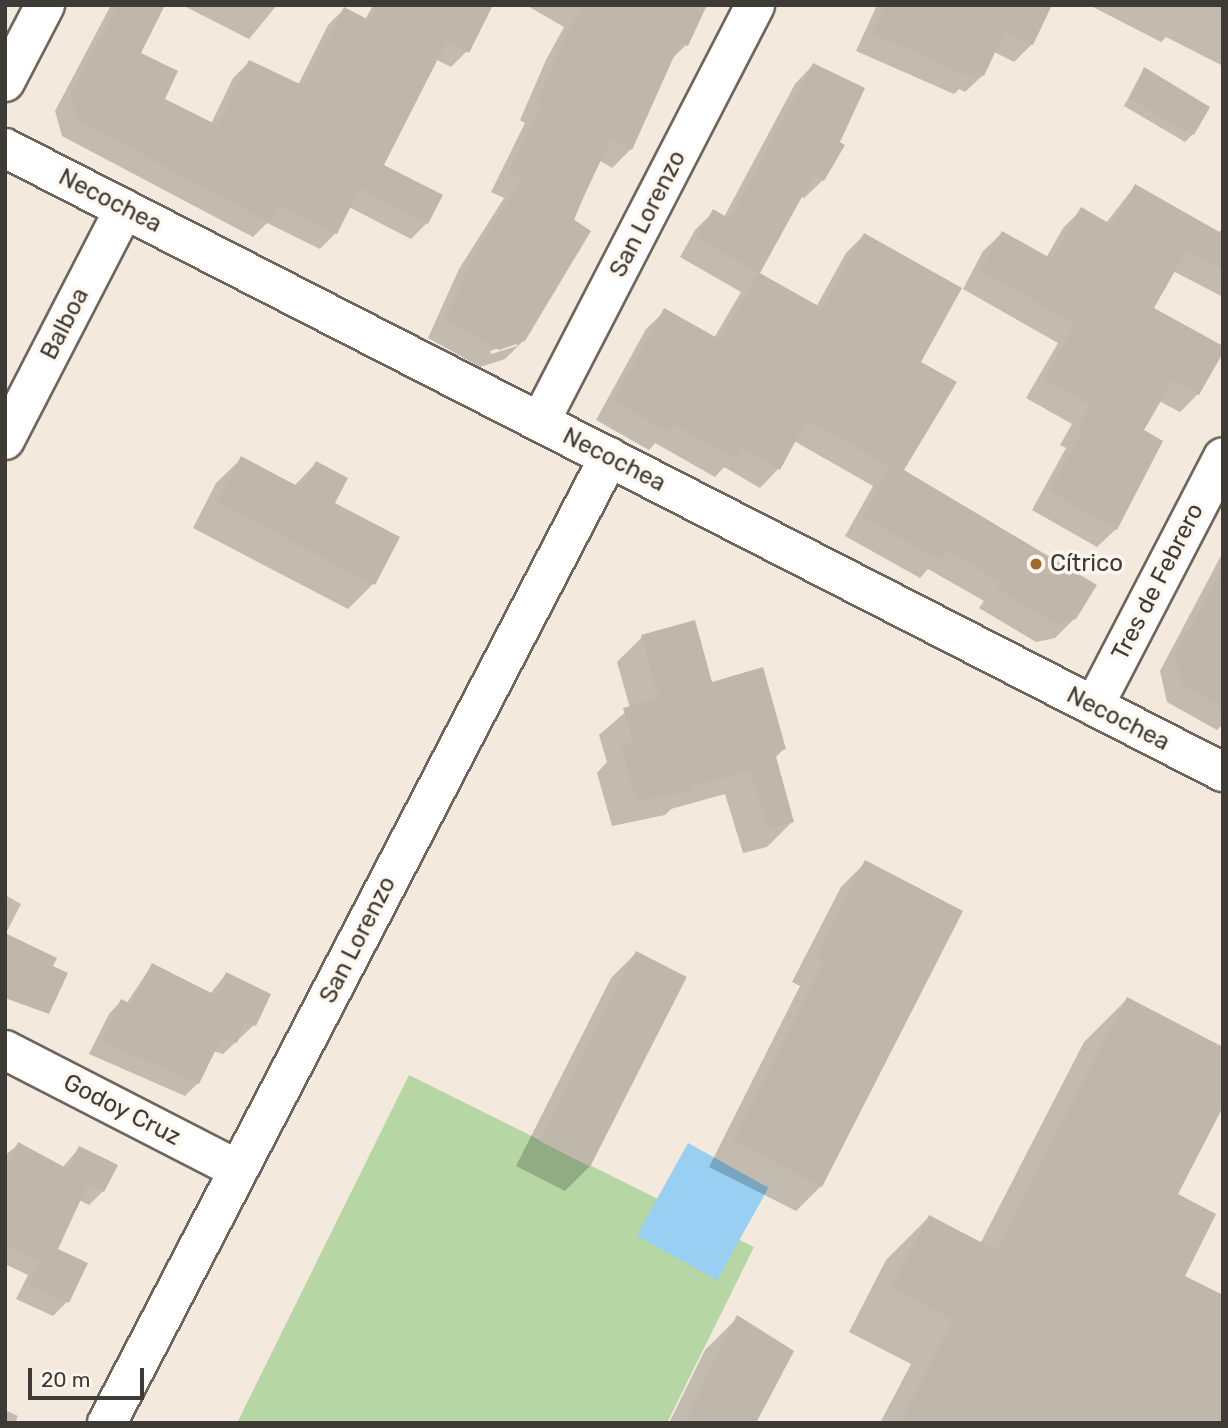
<!DOCTYPE html>
<meta charset="utf-8">
<style>
body{margin:0}
#map{position:relative;width:1228px;height:1428px;overflow:hidden;background:#f4e9dd;font-family:Rubik,sans-serif}
div>[style]{position:absolute}
.green>*{inset:0;background:#b6d7a3}
.water>*{inset:0;background:#99cff2;transform-origin:0 0}
.shadow>*{inset:0;background:#0003}
.building>*{inset:0;background:#c0b7ab;transform-origin:0 0}
.roads{filter:drop-shadow(2px 0 #6e655b) drop-shadow(-2px 0 #6e655b) drop-shadow(0 2px #6e655b) drop-shadow(0 -2px #6e655b)}
.minor>*{height:38px;margin:-19px;padding:0 19px;transform-origin:19px;border-radius:19px;background:#fff}
.secondary>*{height:38px;margin:-19px;padding:0 19px;transform-origin:19px;border-radius:19px;background:#fff}
.dots>*{width:19px;height:19px;translate:-50% -50%;box-sizing:border-box;border:4px solid #fef7f0;border-radius:50%}
span{translate:-50% -50%;white-space:nowrap;text-align:center;line-height:1.15;-webkit-text-stroke:7px #fef7f0;paint-order:stroke}
.street-label{font-size:24px;color:#3e3a35}
.poi-label{font-size:24px;color:#3e3a35}
.left{translate:0 -50%;text-align:left}
.frame{position:absolute;inset:0;border:7px solid #3e3a35;pointer-events:none}
.scale{position:absolute;left:28px;top:1368px;width:116px;height:32px;box-sizing:border-box;border:4px solid #3e3a35;border-top:0;padding-left:9px;font-size:21px;line-height:24px;white-space:nowrap;color:#3e3a35;-webkit-text-stroke:5px #fef7f0;paint-order:stroke}
</style>
<div id="map">
<div class="green">
<div style="clip-path:polygon(409px 1075px,754px 1247px,667px 1423px,237px 1423px)"></div>
</div>
<div class="water">
<div style="left:688px;top:1143px;width:92px;height:106px;rotate:29deg"></div>
</div>
<div class="shadow">
<div style="clip-path:polygon(111px 5px,163px 5px,138px 54px,163px 100px,211px 124px,233px 78px,249px 62px,298px 85px,328px 25px,344px 9px,365px 20px,373px 5px,457px 5px,467px 51px,451px 67px,435px 59px,382px 166px,427px 223px,411px 239px,349px 207px,336px 233px,320px 249px,267px 223px,253px 237px,62px 136px,55px 111px)"></div>
<div style="clip-path:polygon(182px 5px,277px 5px,249px 39px)"></div>
<div style="clip-path:polygon(evenodd,526px 5px,695px 5px,686px 45px,669px 62px,631px 149px,612px 168px,599px 160px,524px 340px,505px 359px,480px 367px,428px 338px,459px 269px,504px 198px,491px 192px,525px 123px,520px 120px,546px 60px,564px 27px,526px 5px,517px 342px,517px 346px,491px 354px,490px 351px,517px 342px)"></div>
<div style="clip-path:polygon(877px 5px,1051px 5px,1032px 44px,1014px 62px,994px 52px,983px 75px,965px 92px,959px 89px,954px 94px,856px 51px)"></div>
<div style="clip-path:polygon(1089px 5px,1223px 5px,1223px 66px,1166px 37px,1161px 42px)"></div>
<div style="clip-path:polygon(813px 65px,823px 180px,804px 198px,800px 196px,758px 273px,816px 307px,846px 253px,864px 235px,918px 363px,901px 471px,1075px 618px,1055px 638px,1036px 642px,979px 608px,984px 601px,928px 569px,920px 578px,845px 536px,873px 486px,794px 441px,778px 469px,760px 488px,724px 467px,715px 477px,655px 443px,649px 450px,596px 420px,646px 329px,665px 311px,714px 338px,741px 292px,680px 257px,695px 230px,714px 211px,724px 217px,795px 84px)"></div>
<div style="clip-path:polygon(1142px 72px,1193px 134px,1185px 142px,1124px 106px)"></div>
<div style="clip-path:polygon(1135px 186px,1219px 233px,1223px 226px,1223px 297px,1173px 271px,1152px 309px,1198px 394px,1180px 412px,1159px 401px,1142px 431px,1116px 529px,1097px 547px,1032px 510px,1066px 448px,1060px 445px,1072px 424px,1026px 398px,1058px 343px,963px 289px,983px 251px,1002px 233px,1046px 258px,1063px 228px,1081px 210px,1106px 223px)"></div>
<div style="clip-path:polygon(242px 458px,294px 486px,316px 463px,373px 584px,348px 609px,193px 528px,216px 483px)"></div>
<div style="clip-path:polygon(1223px 552px,1223px 724px,1217px 730px,1167px 702px,1160px 671px)"></div>
<div style="clip-path:polygon(642px 637px,711px 684px,784px 749px,775px 758px,792px 822px,767px 847px,743px 853px,725px 794px,671px 809px,665px 815px,612px 826px,597px 773px,607px 762px,599px 735px,630px 708px,617px 662px)"></div>
<div style="clip-path:polygon(866px 862px,821px 1186px,796px 1211px,709px 1167px,800px 986px,792px 982px,841px 887px)"></div>
<div style="clip-path:polygon(5px 895px,21px 904px,5px 935px,5px 977px)"></div>
<div style="clip-path:polygon(636px 953px,590px 1166px,565px 1191px,516px 1166px,611px 978px)"></div>
<div style="clip-path:polygon(152px 965px,210px 994px,226px 974px,254px 1025px,223px 1054px,213px 1051px,198px 1083px,185px 1096px,89px 1054px,109px 1014px,121px 1001px,126px 1004px)"></div>
<div style="clip-path:polygon(1127px 999px,1175px 1195px,1182px 1276px,1223px 1423px,880px 1423px,911px 1364px,849px 1332px,886px 1260px,929px 1217px,980px 1244px,1084px 1042px)"></div>
<div style="clip-path:polygon(19px 1144px,62px 1168px,79px 1148px,103px 1191px,89px 1205px,79px 1200px,55px 1249px,67px 1302px,53px 1316px,16px 1299px,28px 1275px,5px 1264px,5px 1155px)"></div>
<div style="clip-path:polygon(737px 1318px,754px 1423px,669px 1423px,705px 1350px)"></div>
<div style="clip-path:polygon(5px 1410px,18px 1416px,15px 1423px,5px 1423px)"></div>
</div>
<div class="building">
<div style="clip-path:polygon(118px 5px,165px 5px,141px 53px,178px 71px,165px 99px,217px 125px,249px 60px,304px 86px,344px 7px,369px 20px,378px 5px,493px 5px,469px 53px,447px 41px,384px 165px,443px 195px,428px 224px,360px 188px,337px 234px,279px 205px,270px 223px,78px 120px,70px 94px)"></div>
<div style="clip-path:polygon(583px 5px,707px 5px,688px 46px,680px 43px,632px 150px,611px 139px,573px 219px,591px 231px,525px 341px,499px 350px,445px 320px,477px 249px,521px 179px,508px 173px,542px 104px,537px 102px,563px 40px)"></div>
<div style="clip-path:polygon(885px 5px,1052px 5px,1033px 45px,1005px 31px,984px 76px,975px 71px,973px 78px,872px 33px)"></div>
<div style="clip-path:polygon(813px 63px,865px 88px,840px 142px,845px 145px,824px 181px,814px 175px,760px 273px,822px 308px,864px 233px,962px 288px,921px 362px,957px 382px,904px 470px,1097px 585px,1076px 619px,1055px 624px,997px 589px,1001px 582px,946px 550px,940px 560px,862px 517px,891px 467px,807px 420px,780px 470px,741px 448px,735px 459px,673px 424px,669px 432px,613px 401px,664px 308px,719px 339px,759px 273px,697px 238px,713px 209px,730px 219px)"></div>
<div style="clip-path:polygon(1144px 67px,1210px 107px,1194px 135px,1130px 100px)"></div>
<div style="clip-path:polygon(1135px 184px,1223px 234px,1223px 269px,1187px 250px,1154px 308px,1223px 346px,1223px 353px,1199px 395px,1173px 380px,1144px 430px,1163px 441px,1117px 530px,1049px 491px,1083px 429px,1078px 426px,1090px 405px,1044px 379px,1075px 324px,980px 270px,1002px 231px,1052px 259px,1081px 207px,1112px 225px)"></div>
<div style="clip-path:polygon(241px 456px,301px 488px,316px 461px,348px 478px,335px 503px,400px 537px,375px 585px,217px 502px)"></div>
<div style="clip-path:polygon(1223px 569px,1223px 708px,1183px 685px,1175px 654px)"></div>
<div style="clip-path:polygon(695px 620px,712px 682px,763px 667px,786px 749px,775px 753px,794px 822px,768px 829px,750px 770px,691px 787px,692px 791px,637px 802px,621px 746px,633px 742px,623px 708px,659px 698px,641px 635px)"></div>
<div style="clip-path:polygon(865px 860px,963px 911px,822px 1187px,733px 1141px,824px 961px,816px 957px)"></div>
<div style="clip-path:polygon(5px 933px,57px 958px,53px 966px,68px 973px,49px 1014px,5px 998px)"></div>
<div style="left:636px;top:951px;width:57px;height:213px;rotate:27deg"></div>
<div style="clip-path:polygon(152px 963px,215px 995px,226px 972px,271px 994px,256px 1026px,245px 1021px,237px 1043px,222px 1037px,199px 1084px,101px 1041px,121px 999px,131px 1004px)"></div>
<div style="clip-path:polygon(1127px 997px,1223px 1047px,1223px 1107px,1178px 1194px,1216px 1214px,1185px 1276px,1223px 1295px,1223px 1423px,900px 1423px,953px 1320px,891px 1288px,929px 1215px,996px 1250px)"></div>
<div style="clip-path:polygon(18px 1142px,68px 1169px,79px 1146px,118px 1165px,104px 1192px,88px 1184px,58px 1249px,88px 1263px,69px 1303px,29px 1284px,41px 1261px,5px 1243px,5px 1167px)"></div>
<div style="clip-path:polygon(737px 1315px,794px 1351px,756px 1423px,684px 1423px)"></div>
</div>
<div class="roads">
<div class="minor">
<div style="left:5px;top:82px;width:87px;rotate:-62.5deg"></div>
<div style="left:540px;top:422px;width:469px;rotate:-62.7deg"></div>
<div style="left:5px;top:440px;width:260px;rotate:-62.7deg"></div>
<div style="left:1094px;top:706px;width:280px;rotate:-62.6deg"></div>
<div style="left:5px;top:1050px;width:262px;rotate:27.2deg"></div>
<div style="left:107px;top:1423px;width:1089px;rotate:-62.54deg"></div>
</div>
<div class="secondary">
<div style="left:5px;top:148px;width:1369px;rotate:27.13deg"></div>
</div>
</div>
<div class="dots">
<div style="left:1036px;top:564px;background:#a3672a"></div>
</div>
<div class="street-label">
<span style="left:110px;top:201px;rotate:27deg">Necochea</span>
<span style="left:648px;top:214px;rotate:-63deg">San Lorenzo</span>
<span style="left:65px;top:324px;rotate:-63deg">Balboa</span>
<span style="left:614px;top:460px;rotate:27deg">Necochea</span>
<span style="left:1158px;top:582px;rotate:-63deg">Tres de Febrero</span>
<span style="left:1118px;top:719px;rotate:27deg">Necochea</span>
<span style="left:358px;top:940px;rotate:-63deg">San Lorenzo</span>
<span style="left:122px;top:1110px;rotate:27deg">Godoy Cruz</span>
</div>
<div class="poi-label">
<span class="left" style="left:1050px;top:564px">Cítrico</span>
</div>
<div class="frame"></div>
<div class="scale">20 m</div>
</div>
